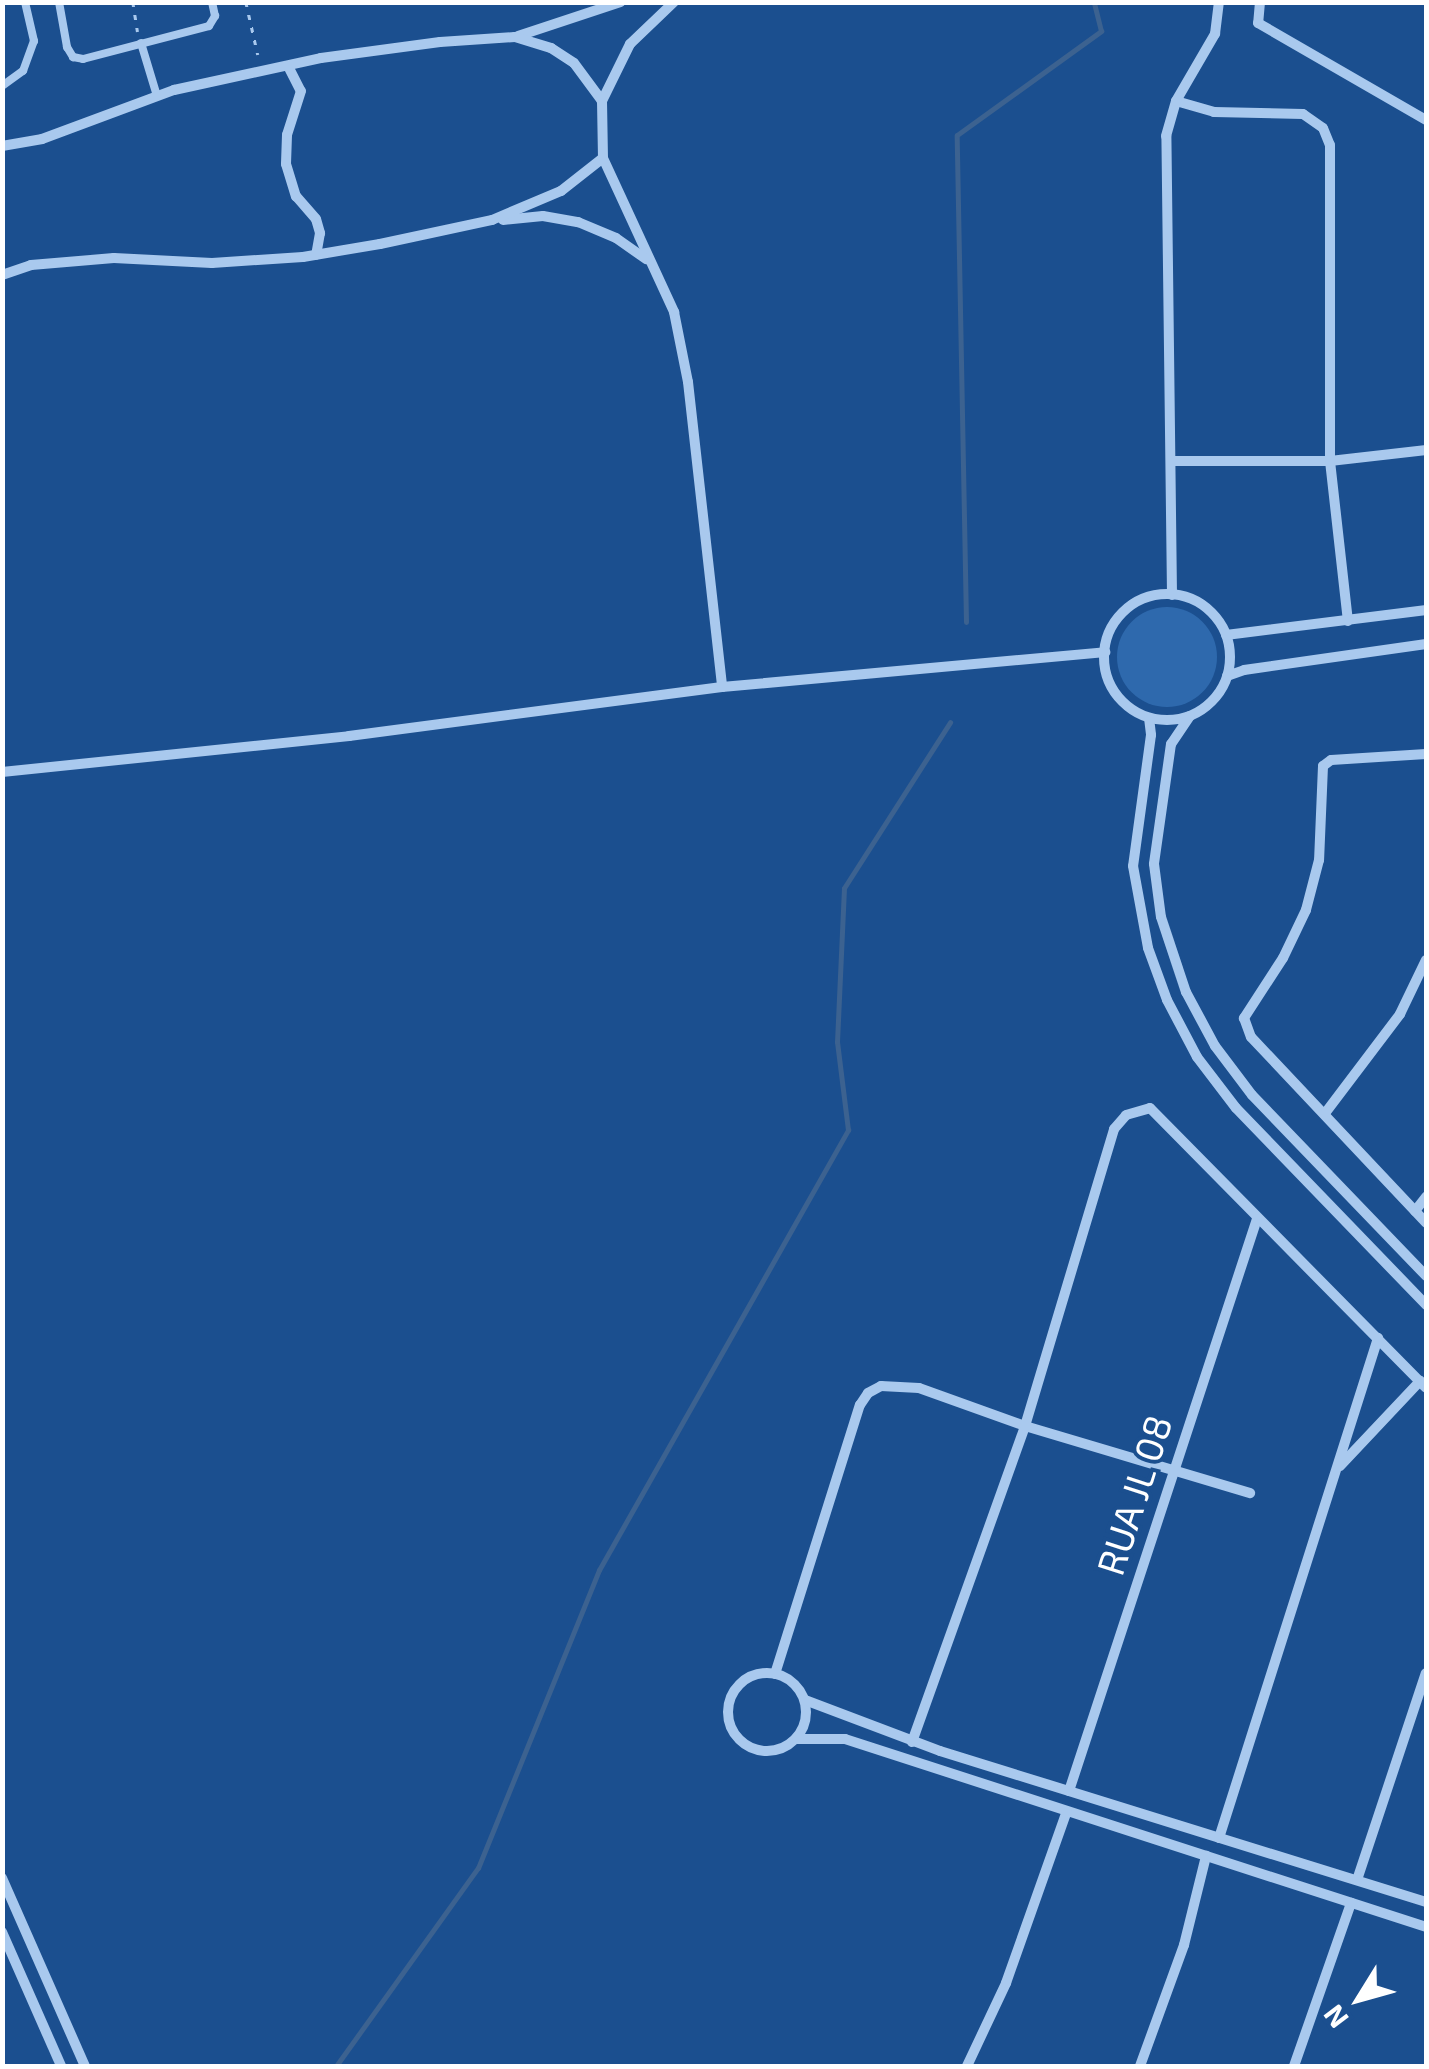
<!DOCTYPE html>
<style>
body{margin:0}
#map{position:relative;width:1429px;height:2069px;overflow:hidden;background:#1b4f8f;font-family:"Exo 2",sans-serif}
div>[style]{position:absolute}
.green>*{inset:0;background:#2e69ad}
.round{border-radius:50%}
.stream>*{height:5px;margin:-2.5px;padding:0 2.5px;transform-origin:2.5px;border-radius:2.5px;background:#3c6290}
.path>*{height:2.5px;margin-top:-1.25px;transform-origin:0;background:repeating-linear-gradient(90deg,#a9c9ee 0 5px,transparent 0 13px)}
.lane>*{height:8px;margin:-4px;padding:0 4px;transform-origin:4px;border-radius:4px;background:#a9c9ee}
.street>*{height:10px;margin:-5px;padding:0 5px;transform-origin:5px;border-radius:5px;background:#a9c9ee}
.street>.ring{margin:-5px;padding:0;box-sizing:content-box;background:none;border:10px solid #a9c9ee;border-radius:50%}
span{translate:-50% -50%;white-space:nowrap;text-align:center;line-height:1.15;-webkit-text-stroke:8px #1b4f8f;paint-order:stroke}
.street-label{font-size:38px;color:#fff}
.frame{position:absolute;inset:0;border:5px solid #fff;pointer-events:none}
.north{position:absolute;left:1309px;top:1949px;width:100px;height:100px;-webkit-text-stroke:8px #1b4f8f;paint-order:stroke;rotate:233deg;font-size:28px;font-weight:700;line-height:40px;text-align:center;color:#fff}
.north::after{content:'';display:block;margin:auto;width:35px;height:45px;background:#fff;clip-path:polygon(50% 0,100% 100%,50% 72%,0 100%)}
</style>
<div id="map">
<div class="green">
<div class="round" style="left:1117px;top:607px;width:100px;height:100px"></div>
</div>
<div class="stream">
<div style="left:966px;top:622px;width:487px;rotate:-91.1deg"></div>
<div style="left:957px;top:135px;width:178px;rotate:-35.8deg"></div>
<div style="left:1101px;top:31px;width:30px;rotate:-104deg"></div>
<div style="left:336px;top:2066px;width:244px;rotate:-54.4deg"></div>
<div style="left:478px;top:1868px;width:322px;rotate:-67.9deg"></div>
<div style="left:599px;top:1570px;width:506px;rotate:-60.49deg"></div>
<div style="left:848px;top:1130px;width:89px;rotate:-97.1deg"></div>
<div style="left:837px;top:1042px;width:154px;rotate:-87.4deg"></div>
<div style="left:844px;top:888px;width:197px;rotate:-57.4deg"></div>
</div>
<div class="path">
<div style="left:133px;top:2px;width:30px;rotate:81deg"></div>
<div style="left:246px;top:2px;width:54px;rotate:77.2deg"></div>
</div>
<div class="lane">
<div style="left:59px;top:2px;width:46px;rotate:79.9deg"></div>
<div style="left:67px;top:47px;width:12px;rotate:59deg"></div>
<div style="left:73px;top:57px;width:10px;rotate:11deg"></div>
<div style="left:83px;top:59px;width:130px;rotate:-14.7deg"></div>
<div style="left:209px;top:26px;width:12px;rotate:-59deg"></div>
<div style="left:215px;top:16px;width:14px;rotate:-102deg"></div>
<div style="left:141px;top:43px;width:55px;rotate:73.2deg"></div>
<div style="left:2px;top:86px;width:26px;rotate:-36deg"></div>
<div style="left:23px;top:71px;width:32px;rotate:-70deg"></div>
<div style="left:34px;top:41px;width:40px;rotate:-103deg"></div>
</div>
<div class="street">
<div style="left:674px;top:2px;width:61px;rotate:136.3deg"></div>
<div style="left:630px;top:44px;width:64px;rotate:116.2deg"></div>
<div style="left:602px;top:101px;width:57px;rotate:89deg"></div>
<div style="left:603px;top:158px;width:170px;rotate:65.2deg"></div>
<div style="left:674px;top:312px;width:71px;rotate:78.7deg"></div>
<div style="left:688px;top:382px;width:307px;rotate:83.6deg"></div>
<div style="left:1260px;top:2px;width:21px;rotate:95deg"></div>
<div style="left:1258px;top:23px;width:194px;rotate:30deg"></div>
<div style="left:518px;top:36px;width:108px;rotate:-18.3deg"></div>
<div style="left:288px;top:66px;width:28px;rotate:63deg"></div>
<div style="left:301px;top:91px;width:46px;rotate:107.7deg"></div>
<div style="left:287px;top:135px;width:29px;rotate:92deg"></div>
<div style="left:286px;top:164px;width:34px;rotate:73deg"></div>
<div style="left:296px;top:196px;width:30px;rotate:49deg"></div>
<div style="left:316px;top:219px;width:15px;rotate:74deg"></div>
<div style="left:320px;top:233px;width:22px;rotate:100deg"></div>
<div style="left:1176px;top:101px;width:40px;rotate:16deg"></div>
<div style="left:1214px;top:112px;width:89px;rotate:1.3deg"></div>
<div style="left:1303px;top:114px;width:24px;rotate:35deg"></div>
<div style="left:1323px;top:128px;width:18px;rotate:68deg"></div>
<div style="left:1330px;top:145px;width:316px;rotate:90deg"></div>
<div style="left:1330px;top:461px;width:161px;rotate:83.6deg"></div>
<div style="left:2px;top:146px;width:41px;rotate:-9.9deg"></div>
<div style="left:42px;top:139px;width:141px;rotate:-20.4deg"></div>
<div style="left:174px;top:90px;width:150px;rotate:-12.3deg"></div>
<div style="left:321px;top:58px;width:120px;rotate:-7.7deg"></div>
<div style="left:440px;top:42px;width:75px;rotate:-3.8deg"></div>
<div style="left:515px;top:37px;width:38px;rotate:17deg"></div>
<div style="left:551px;top:48px;width:27px;rotate:33deg"></div>
<div style="left:574px;top:63px;width:47px;rotate:53.6deg"></div>
<div style="left:503px;top:220px;width:40px;rotate:-5.7deg"></div>
<div style="left:543px;top:216px;width:36px;rotate:10deg"></div>
<div style="left:578px;top:222px;width:41px;rotate:22.8deg"></div>
<div style="left:616px;top:238px;width:37px;rotate:35deg"></div>
<div style="left:2px;top:275px;width:31px;rotate:-19deg"></div>
<div style="left:31px;top:265px;width:83px;rotate:-4.8deg"></div>
<div style="left:114px;top:258px;width:98px;rotate:2.9deg"></div>
<div style="left:212px;top:263px;width:91px;rotate:-3.8deg"></div>
<div style="left:303px;top:257px;width:78px;rotate:-9.6deg"></div>
<div style="left:380px;top:244px;width:115px;rotate:-12.1deg"></div>
<div style="left:492px;top:220px;width:75px;rotate:-22.8deg"></div>
<div style="left:561px;top:191px;width:53px;rotate:-38.2deg"></div>
<div style="left:1172px;top:461px;width:158px"></div>
<div style="left:1330px;top:461px;width:97px;rotate:-6.5deg"></div>
<div class="ring" style="left:1104px;top:594px;width:116px;height:116px"></div>
<div style="left:1172px;top:595px;width:459px;rotate:-90.7deg"></div>
<div style="left:1166px;top:136px;width:36px;rotate:-74deg"></div>
<div style="left:1176px;top:101px;width:78px;rotate:-59.8deg"></div>
<div style="left:1215px;top:34px;width:32px;rotate:-83deg"></div>
<div style="left:1226px;top:635px;width:202px;rotate:-7.1deg"></div>
<div style="left:1227px;top:676px;width:18px;rotate:-19deg"></div>
<div style="left:1244px;top:670px;width:184px;rotate:-8.1deg"></div>
<div style="left:1190px;top:716px;width:34px;rotate:124deg"></div>
<div style="left:1171px;top:744px;width:121px;rotate:98.1deg"></div>
<div style="left:1154px;top:864px;width:53px;rotate:82.5deg"></div>
<div style="left:1161px;top:917px;width:79px;rotate:71.6deg"></div>
<div style="left:1186px;top:992px;width:61px;rotate:61.8deg"></div>
<div style="left:1215px;top:1046px;width:61px;rotate:52.9deg"></div>
<div style="left:1252px;top:1095px;width:251px;rotate:46.1deg"></div>
<div style="left:1149px;top:718px;width:17px;rotate:83deg"></div>
<div style="left:1151px;top:735px;width:132px;rotate:97.8deg"></div>
<div style="left:1133px;top:866px;width:83px;rotate:79.6deg"></div>
<div style="left:1148px;top:948px;width:55px;rotate:69.9deg"></div>
<div style="left:1167px;top:1000px;width:64px;rotate:62.2deg"></div>
<div style="left:1197px;top:1057px;width:64px;rotate:52.6deg"></div>
<div style="left:1236px;top:1108px;width:274px;rotate:46deg"></div>
<div style="left:1426px;top:754px;width:95px;rotate:176.4deg"></div>
<div style="left:1331px;top:760px;width:10px;rotate:143deg"></div>
<div style="left:1323px;top:766px;width:94px;rotate:92.4deg"></div>
<div style="left:1319px;top:860px;width:52px;rotate:104.6deg"></div>
<div style="left:1306px;top:910px;width:53px;rotate:115.6deg"></div>
<div style="left:1283px;top:958px;width:72px;rotate:123deg"></div>
<div style="left:1244px;top:1018px;width:20px;rotate:70deg"></div>
<div style="left:1251px;top:1037px;width:255px;rotate:46.7deg"></div>
<div style="left:2px;top:772px;width:349px;rotate:-5.9deg"></div>
<div style="left:349px;top:736px;width:376px;rotate:-7.5deg"></div>
<div style="left:722px;top:687px;width:385px;rotate:-5.2deg"></div>
<div style="left:1326px;top:1112px;width:123px;rotate:-52.9deg"></div>
<div style="left:1400px;top:1014px;width:60px;rotate:-64.3deg"></div>
<div style="left:1415px;top:1211px;width:18px;rotate:-52deg"></div>
<div style="left:1340px;top:1466px;width:117px;rotate:-46.7deg"></div>
<div class="ring" style="left:728px;top:1673px;width:68px;height:68px"></div>
<div style="left:775px;top:1674px;width:282px;rotate:-72.5deg"></div>
<div style="left:860px;top:1405px;width:14px;rotate:-56deg"></div>
<div style="left:868px;top:1393px;width:15px;rotate:-28deg"></div>
<div style="left:881px;top:1386px;width:38px;rotate:3deg"></div>
<div style="left:919px;top:1388px;width:113px;rotate:19.7deg"></div>
<div style="left:1025px;top:1426px;width:235px;rotate:16.6deg"></div>
<div style="left:805px;top:1700px;width:144px;rotate:20.7deg"></div>
<div style="left:940px;top:1751px;width:509px;rotate:17.26deg"></div>
<div style="left:797px;top:1739px;width:48px"></div>
<div style="left:845px;top:1739px;width:611px;rotate:17.93deg"></div>
<div style="left:912px;top:1742px;width:336px;rotate:-70.3deg"></div>
<div style="left:1025px;top:1426px;width:310px;rotate:-73.3deg"></div>
<div style="left:1114px;top:1129px;width:18px;rotate:-49deg"></div>
<div style="left:1126px;top:1115px;width:25px;rotate:-16deg"></div>
<div style="left:1150px;top:1108px;width:393px;rotate:45.4deg"></div>
<div style="left:1069px;top:1791px;width:602px;rotate:-71.81deg"></div>
<div style="left:1219px;top:1838px;width:525px;rotate:-72.36deg"></div>
<div style="left:2px;top:1878px;width:206px;rotate:66.2deg"></div>
<div style="left:1357px;top:1880px;width:218px;rotate:-71.6deg"></div>
<div style="left:2px;top:1932px;width:146px;rotate:66.2deg"></div>
<div style="left:967px;top:2066px;width:92px;rotate:-64.8deg"></div>
<div style="left:1006px;top:1983px;width:182px;rotate:-70.5deg"></div>
<div style="left:1140px;top:2066px;width:129px;rotate:-70deg"></div>
<div style="left:1184px;top:1945px;width:92px;rotate:-76.1deg"></div>
<div style="left:1294px;top:2066px;width:173px;rotate:-70.7deg"></div>
</div>
<div class="street-label">
<span style="left:1134px;top:1495px;rotate:-72deg">RUA JL 08</span>
</div>
<div class="frame"></div>
<div class="north">N</div>
</div>
